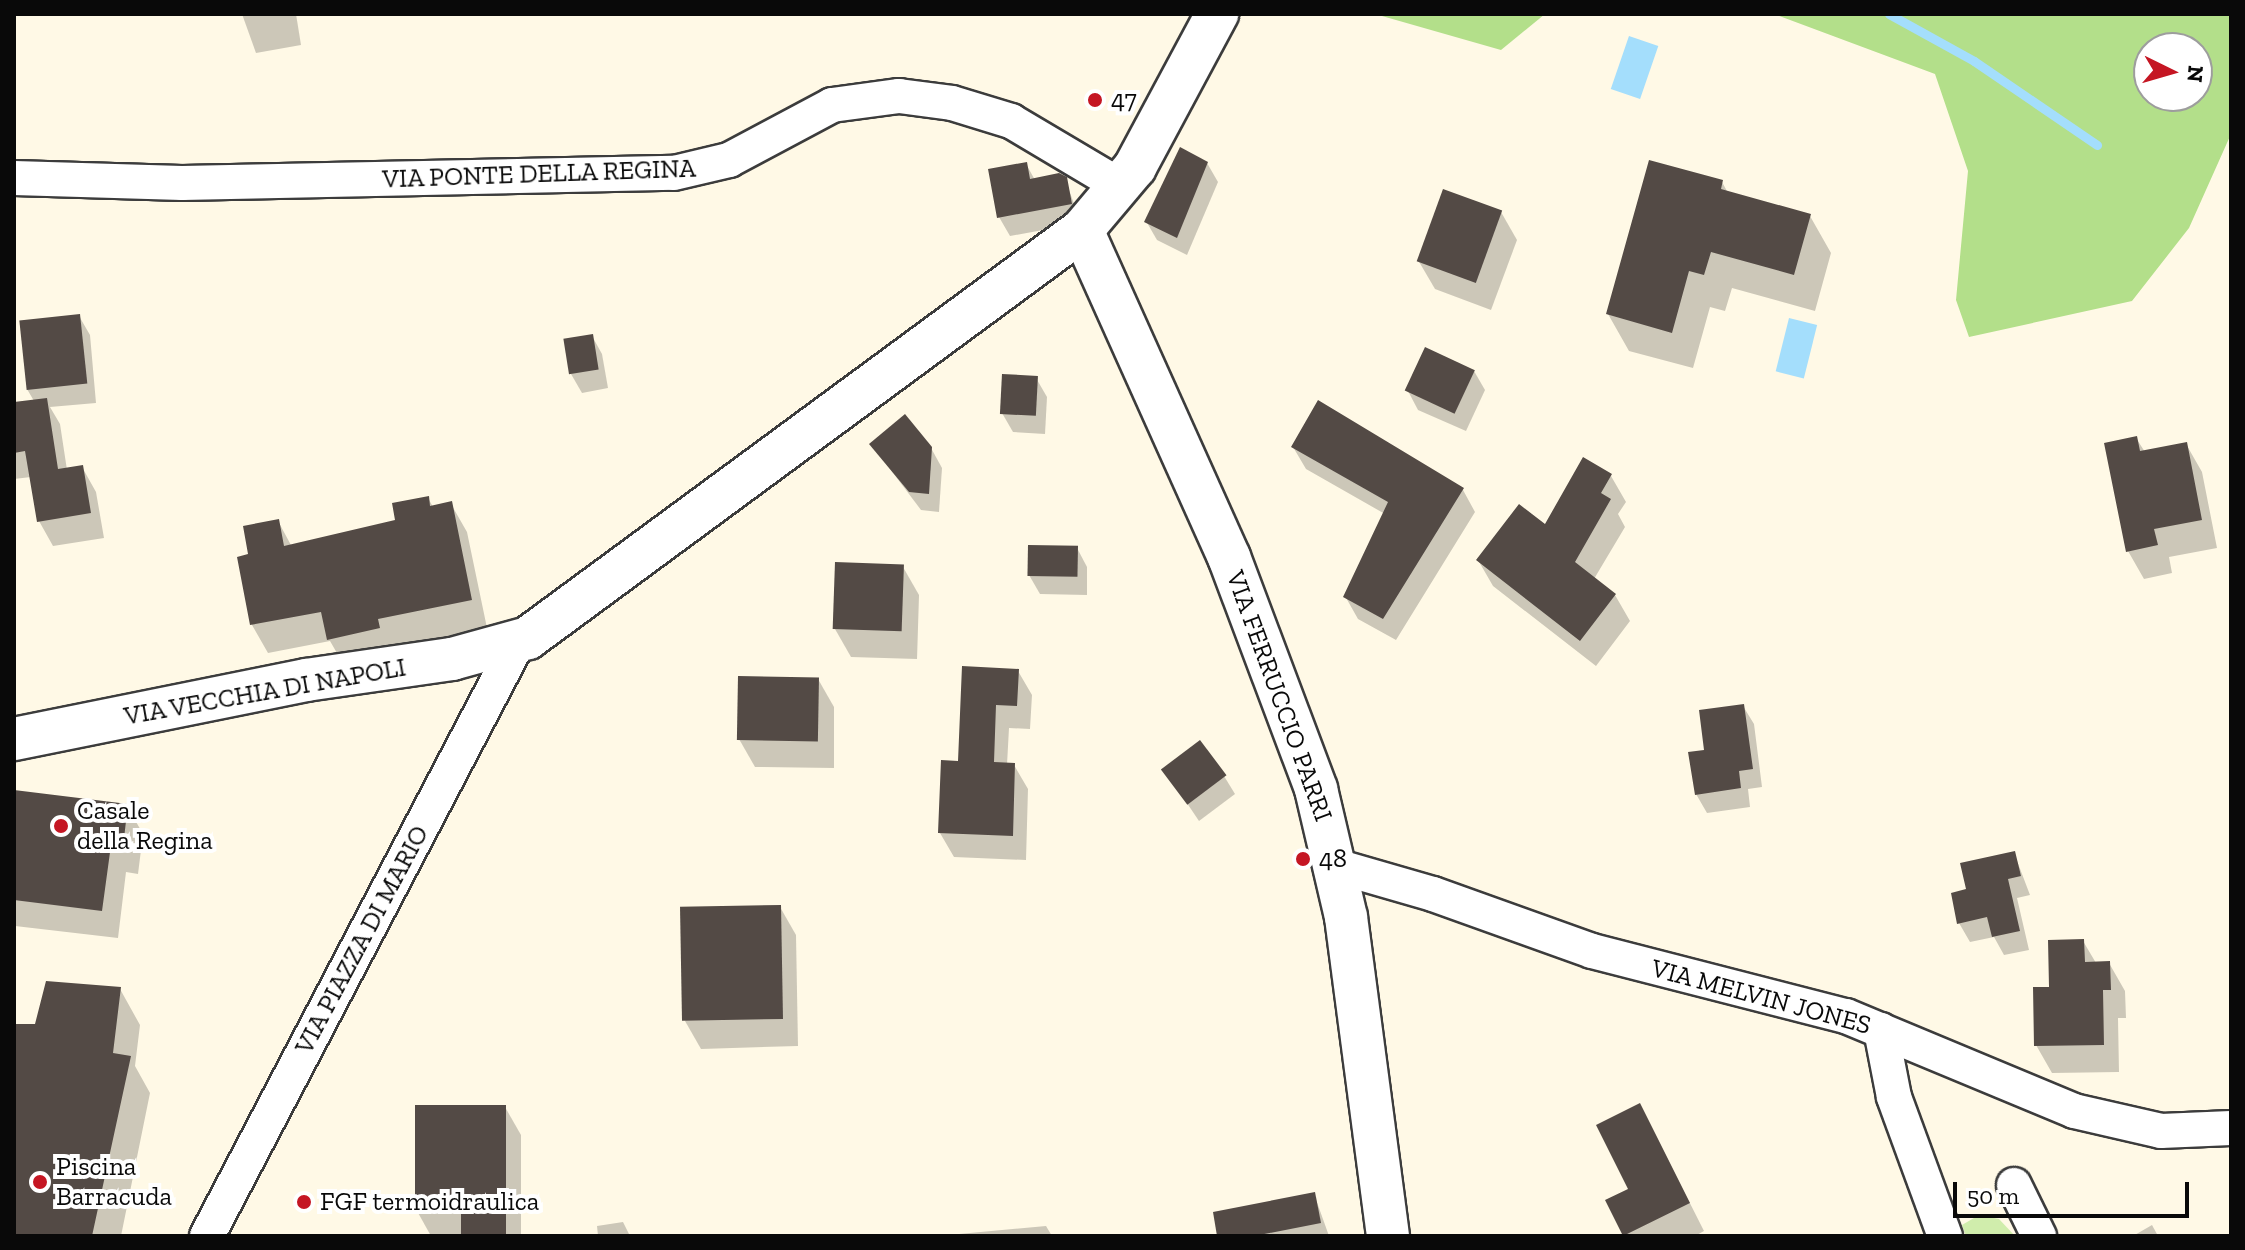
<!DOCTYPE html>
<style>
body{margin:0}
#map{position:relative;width:2245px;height:1250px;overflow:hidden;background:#fff9e6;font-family:"Zilla Slab",serif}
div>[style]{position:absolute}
.green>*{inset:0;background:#d0edac}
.forest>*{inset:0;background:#b3df8a}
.water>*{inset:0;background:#a4defc;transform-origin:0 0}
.shadow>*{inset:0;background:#0003}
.stream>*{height:9px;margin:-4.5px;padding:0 4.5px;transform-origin:4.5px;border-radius:4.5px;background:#a4defc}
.building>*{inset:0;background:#534a45;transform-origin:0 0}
.roads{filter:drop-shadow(2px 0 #3c3c3c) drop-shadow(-2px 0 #3c3c3c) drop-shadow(0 2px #3c3c3c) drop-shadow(0 -2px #3c3c3c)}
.minor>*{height:34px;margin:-17px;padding:0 17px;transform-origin:17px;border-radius:17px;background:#fff}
.tertiary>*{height:42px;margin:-21px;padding:0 21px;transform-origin:21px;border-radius:21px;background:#fff}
.dots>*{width:22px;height:22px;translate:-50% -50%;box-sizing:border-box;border:4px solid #fff;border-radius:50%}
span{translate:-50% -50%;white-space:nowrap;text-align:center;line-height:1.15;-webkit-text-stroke:8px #fff;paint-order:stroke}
.poi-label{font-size:26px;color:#090909}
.left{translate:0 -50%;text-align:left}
.street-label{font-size:26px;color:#090909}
.frame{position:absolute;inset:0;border:16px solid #090909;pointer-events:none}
.north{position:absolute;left:2133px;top:32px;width:80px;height:80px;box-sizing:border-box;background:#fff;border:2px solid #9d9d9d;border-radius:50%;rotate:95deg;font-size:22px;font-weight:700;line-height:32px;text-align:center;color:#090909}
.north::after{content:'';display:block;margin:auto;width:28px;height:36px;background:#c51623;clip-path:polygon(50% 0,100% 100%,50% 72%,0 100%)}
.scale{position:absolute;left:1953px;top:1182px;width:236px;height:36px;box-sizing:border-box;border:4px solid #090909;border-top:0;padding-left:10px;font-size:24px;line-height:28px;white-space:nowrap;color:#090909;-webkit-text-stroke:6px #fff;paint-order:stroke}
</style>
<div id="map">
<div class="green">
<div style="clip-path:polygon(1979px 1215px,1999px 1219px,2015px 1236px,1966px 1236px,1962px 1225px)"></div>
</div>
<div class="forest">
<div style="clip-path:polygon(1375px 14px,1545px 14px,1501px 50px)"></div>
<div style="clip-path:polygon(evenodd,1774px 14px,2231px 14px,2231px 134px,2189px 228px,2132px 301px,1969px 337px,1956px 300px,1968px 171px,1935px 74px,1774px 14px,2149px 48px,2197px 48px,2197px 96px,2149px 96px,2149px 48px)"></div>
</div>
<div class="water">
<div style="left:1629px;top:36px;width:31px;height:56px;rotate:19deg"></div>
<div style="left:1789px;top:318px;width:29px;height:55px;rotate:14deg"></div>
</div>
<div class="shadow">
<div style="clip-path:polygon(242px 14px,296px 14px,301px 45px,256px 53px)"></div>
<div style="clip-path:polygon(1207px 163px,1218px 182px,1187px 255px,1157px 240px,1146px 221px)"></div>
<div style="clip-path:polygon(1026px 164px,1035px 180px,1065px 179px,1081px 223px,1010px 236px,999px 217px)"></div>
<div style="clip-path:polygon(1722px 182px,1728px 193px,1810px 216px,1831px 253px,1815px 311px,1732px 288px,1725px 311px,1710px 307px,1693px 368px,1629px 351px,1608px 314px)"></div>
<div style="clip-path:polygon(1501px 212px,1517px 240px,1491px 310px,1435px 289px,1418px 260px)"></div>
<div style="clip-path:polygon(79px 316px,90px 335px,96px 403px,50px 407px,60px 424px,67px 470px,82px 467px,96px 492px,104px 538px,53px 546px,39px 521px,31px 477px,14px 479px,14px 404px,34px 401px,27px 389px)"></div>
<div style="clip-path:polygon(592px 336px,602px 354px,608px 388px,582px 393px,571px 374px)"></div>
<div style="clip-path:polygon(1474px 371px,1485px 390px,1466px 431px,1418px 410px,1408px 391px)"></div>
<div style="clip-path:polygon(1036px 378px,1047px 397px,1045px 434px,1013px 432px,1002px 413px)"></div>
<div style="clip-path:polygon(2136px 438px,2145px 452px,2186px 444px,2202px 472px,2217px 548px,2169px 557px,2172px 573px,2144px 579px,2128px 551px)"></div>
<div style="clip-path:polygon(872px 445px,931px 448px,942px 468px,939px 512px,921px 510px)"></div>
<div style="clip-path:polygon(1293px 447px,1463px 490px,1475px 512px,1396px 640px,1358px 619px,1345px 596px,1385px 514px,1306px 469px)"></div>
<div style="clip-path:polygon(1611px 476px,1626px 502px,1618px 514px,1625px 527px,1594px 579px,1615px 595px,1630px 621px,1596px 666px,1493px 586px,1478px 560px,1545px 527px)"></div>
<div style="clip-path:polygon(428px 498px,433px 507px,451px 504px,467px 532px,487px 628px,393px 647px,345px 667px,330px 641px,268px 653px,252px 625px,239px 558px,251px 556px,278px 521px,292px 547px,397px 521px)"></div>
<div style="clip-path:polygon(1077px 548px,1087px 567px,1087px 595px,1040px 594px,1029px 575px)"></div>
<div style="clip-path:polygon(903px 567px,919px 595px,917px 659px,851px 657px,835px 629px)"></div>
<div style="clip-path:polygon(964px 668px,1018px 671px,1032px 695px,1030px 729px,1009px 728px,1007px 765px,1014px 765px,1028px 789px,1026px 860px,954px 857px,940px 833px,960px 763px)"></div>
<div style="clip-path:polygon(818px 679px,834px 707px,834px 768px,755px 767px,739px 739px)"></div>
<div style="clip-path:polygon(1743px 706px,1754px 724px,1762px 787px,1748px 789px,1750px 807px,1707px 813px,1696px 794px)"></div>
<div style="clip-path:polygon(1164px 769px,1224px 776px,1235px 794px,1199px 821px)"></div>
<div style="clip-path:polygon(14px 792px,127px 806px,143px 834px,138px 874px,126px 872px,118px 938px,15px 926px)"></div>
<div style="clip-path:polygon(2014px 853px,2030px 895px,2017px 898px,2029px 950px,2004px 955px,1994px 937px,1970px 942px,1959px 923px,1968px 891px)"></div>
<div style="clip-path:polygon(780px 907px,796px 935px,798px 1046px,701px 1049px,685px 1021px)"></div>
<div style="clip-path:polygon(2083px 941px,2096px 963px,2109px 963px,2125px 991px,2126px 1018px,2118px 1018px,2119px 1072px,2052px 1073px,2036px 1045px,2051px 989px)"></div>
<div style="clip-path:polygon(120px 989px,140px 1025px,135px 1066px,150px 1093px,121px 1236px,14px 1236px,14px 1026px,37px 1026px)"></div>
<div style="clip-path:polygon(505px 1107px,521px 1135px,521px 1236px,431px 1236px,417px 1211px)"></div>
<div style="clip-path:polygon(1655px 1134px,1704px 1231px,1695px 1236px,1625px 1236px,1607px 1201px,1631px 1189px)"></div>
<div style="clip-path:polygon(1314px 1194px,1329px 1236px,1219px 1236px)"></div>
<div style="clip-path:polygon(623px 1222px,630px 1236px,598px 1236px,597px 1226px)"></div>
<div style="clip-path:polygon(2152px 1225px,2158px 1236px,2133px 1236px)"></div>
<div style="clip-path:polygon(1046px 1226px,1052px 1236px,959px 1236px,959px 1234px)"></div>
</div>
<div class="stream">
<div style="left:1889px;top:14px;width:97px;rotate:28.9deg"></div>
<div style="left:1974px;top:61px;width:149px;rotate:34.3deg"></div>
</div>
<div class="building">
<div style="clip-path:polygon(1180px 147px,1208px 162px,1177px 238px,1144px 222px)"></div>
<div style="clip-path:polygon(1649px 160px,1723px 180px,1721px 189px,1811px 214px,1794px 275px,1711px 252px,1704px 275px,1689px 271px,1672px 333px,1606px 314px)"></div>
<div style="clip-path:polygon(1027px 162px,1030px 179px,1059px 173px,1067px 177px,1072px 204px,997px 218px,988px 169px)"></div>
<div style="left:1443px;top:189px;width:63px;height:77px;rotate:20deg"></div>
<div style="left:80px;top:314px;width:70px;height:61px;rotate:84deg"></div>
<div style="left:593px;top:334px;width:36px;height:30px;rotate:81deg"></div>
<div style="left:1425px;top:347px;width:55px;height:48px;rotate:25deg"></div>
<div style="left:1002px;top:374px;width:36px;height:40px;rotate:3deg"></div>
<div style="clip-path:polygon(47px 398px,58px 469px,83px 465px,91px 513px,37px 522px,25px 451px,14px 453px,14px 402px)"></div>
<div style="clip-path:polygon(1318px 400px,1464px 488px,1383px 619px,1343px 597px,1388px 502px,1291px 447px)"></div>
<div style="clip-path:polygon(905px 414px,932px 447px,929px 494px,909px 492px,869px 444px)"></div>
<div style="clip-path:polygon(2137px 436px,2140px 451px,2187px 442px,2202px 520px,2154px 529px,2158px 545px,2126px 552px,2104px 443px)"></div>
<div style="clip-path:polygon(1583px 457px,1612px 474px,1601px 493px,1611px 499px,1575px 562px,1616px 594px,1580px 641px,1476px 560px,1519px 504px,1545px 524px)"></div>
<div style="clip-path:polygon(429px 496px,430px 506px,452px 501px,472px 600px,378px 619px,380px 628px,327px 640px,321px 612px,250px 625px,237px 557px,248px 554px,243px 526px,279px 519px,284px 546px,395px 520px,392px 503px)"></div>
<div style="left:1028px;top:545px;width:50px;height:31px;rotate:1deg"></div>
<div style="left:835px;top:562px;width:69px;height:67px;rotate:2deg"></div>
<div style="clip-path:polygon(962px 666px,1019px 669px,1017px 706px,996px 705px,994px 762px,1015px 763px,1013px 836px,938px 833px,941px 760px,958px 761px)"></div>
<div style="left:738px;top:676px;width:81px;height:64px;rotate:1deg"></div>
<div style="clip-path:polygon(1744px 704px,1753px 769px,1739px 771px,1741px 788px,1695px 795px,1688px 752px,1704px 750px,1699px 710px)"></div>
<div style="left:1200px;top:740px;width:44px;height:49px;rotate:53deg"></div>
<div style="clip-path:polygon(14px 790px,128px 804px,123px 847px,111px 845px,102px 911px,14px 900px)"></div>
<div style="clip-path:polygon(2015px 851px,2021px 876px,2008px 879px,2020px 931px,1992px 937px,1987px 917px,1957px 924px,1951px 893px,1966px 889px,1960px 863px)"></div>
<div style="left:781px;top:905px;width:114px;height:101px;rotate:89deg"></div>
<div style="clip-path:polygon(2084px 939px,2085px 962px,2110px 961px,2111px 990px,2103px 990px,2104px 1045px,2034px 1046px,2033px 987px,2049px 987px,2048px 940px)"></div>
<div style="clip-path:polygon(46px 981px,121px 987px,113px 1053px,131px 1056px,92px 1236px,14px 1236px,14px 1024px,35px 1024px)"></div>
<div style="clip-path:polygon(1640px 1103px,1690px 1203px,1623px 1236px,1605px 1200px,1628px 1189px,1596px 1125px)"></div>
<div style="clip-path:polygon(415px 1105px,506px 1105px,506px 1236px,461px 1236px,461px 1212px,415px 1212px)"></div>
<div style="clip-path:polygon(1315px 1192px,1321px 1223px,1254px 1236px,1217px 1236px,1213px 1212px)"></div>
</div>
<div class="roads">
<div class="minor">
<div style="left:14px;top:178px;width:168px;rotate:1.7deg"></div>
<div style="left:182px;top:183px;width:492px;rotate:-1.2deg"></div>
<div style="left:674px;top:173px;width:57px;rotate:-13.3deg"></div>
<div style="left:729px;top:160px;width:117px;rotate:-28.1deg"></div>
<div style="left:832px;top:105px;width:68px;rotate:-7.7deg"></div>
<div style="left:899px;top:96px;width:53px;rotate:7.5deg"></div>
<div style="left:952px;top:103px;width:62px;rotate:17deg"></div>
<div style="left:1011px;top:121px;width:129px;rotate:30.7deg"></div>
<div style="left:1336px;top:866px;width:101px;rotate:16.1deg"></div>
<div style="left:1433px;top:894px;width:169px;rotate:19.7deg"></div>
<div style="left:1592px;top:951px;width:262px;rotate:14.4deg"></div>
<div style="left:1846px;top:1016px;width:247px;rotate:22.6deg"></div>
<div style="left:2074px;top:1111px;width:89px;rotate:12.9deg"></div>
<div style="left:2161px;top:1131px;width:70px;rotate:-2.5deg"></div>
<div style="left:1881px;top:1030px;width:68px;rotate:79deg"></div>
<div style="left:1894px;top:1097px;width:148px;rotate:69.9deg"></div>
<div style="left:2014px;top:1185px;width:57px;rotate:63.9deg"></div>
<div style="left:207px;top:1236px;width:668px;rotate:-62.36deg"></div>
</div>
<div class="tertiary">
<div style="left:1082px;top:230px;width:359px;rotate:65.8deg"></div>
<div style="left:1229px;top:557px;width:248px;rotate:69.4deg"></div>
<div style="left:1316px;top:789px;width:131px;rotate:76.8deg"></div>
<div style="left:1346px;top:917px;width:322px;rotate:82.5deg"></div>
<div style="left:14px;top:739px;width:298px;rotate:-11.4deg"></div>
<div style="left:306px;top:680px;width:148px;rotate:-8.2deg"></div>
<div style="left:452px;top:659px;width:79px;rotate:-15.4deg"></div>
<div style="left:528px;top:638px;width:688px;rotate:-36.37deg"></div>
<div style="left:1082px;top:230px;width:82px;rotate:-49.9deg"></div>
<div style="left:1135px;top:167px;width:174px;rotate:-61.8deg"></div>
</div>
</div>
<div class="dots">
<div style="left:1095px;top:100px;background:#c51623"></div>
<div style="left:61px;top:826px;background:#c51623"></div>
<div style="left:1303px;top:859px;background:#c51623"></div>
<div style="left:40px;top:1182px;background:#c51623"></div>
<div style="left:304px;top:1202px;background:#c51623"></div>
</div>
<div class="poi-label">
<span class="left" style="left:1111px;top:100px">47</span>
<span class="left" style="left:77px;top:826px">Casale<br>della Regina</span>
<span class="left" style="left:1319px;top:859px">48</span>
<span class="left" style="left:56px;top:1182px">Piscina<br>Barracuda</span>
<span class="left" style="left:320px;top:1202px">FGF termoidraulica</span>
</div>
<div class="street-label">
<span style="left:539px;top:174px;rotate:-2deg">VIA PONTE DELLA REGINA</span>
<span style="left:265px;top:692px;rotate:-10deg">VIA VECCHIA DI NAPOLI</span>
<span style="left:1279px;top:696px;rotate:70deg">VIA FERRUCCIO PARRI</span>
<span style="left:362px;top:940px;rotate:-62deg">VIA PIAZZA DI MARIO</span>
<span style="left:1761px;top:997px;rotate:15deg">VIA MELVIN JONES</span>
</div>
<div class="frame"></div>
<div class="north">N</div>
<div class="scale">50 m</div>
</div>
